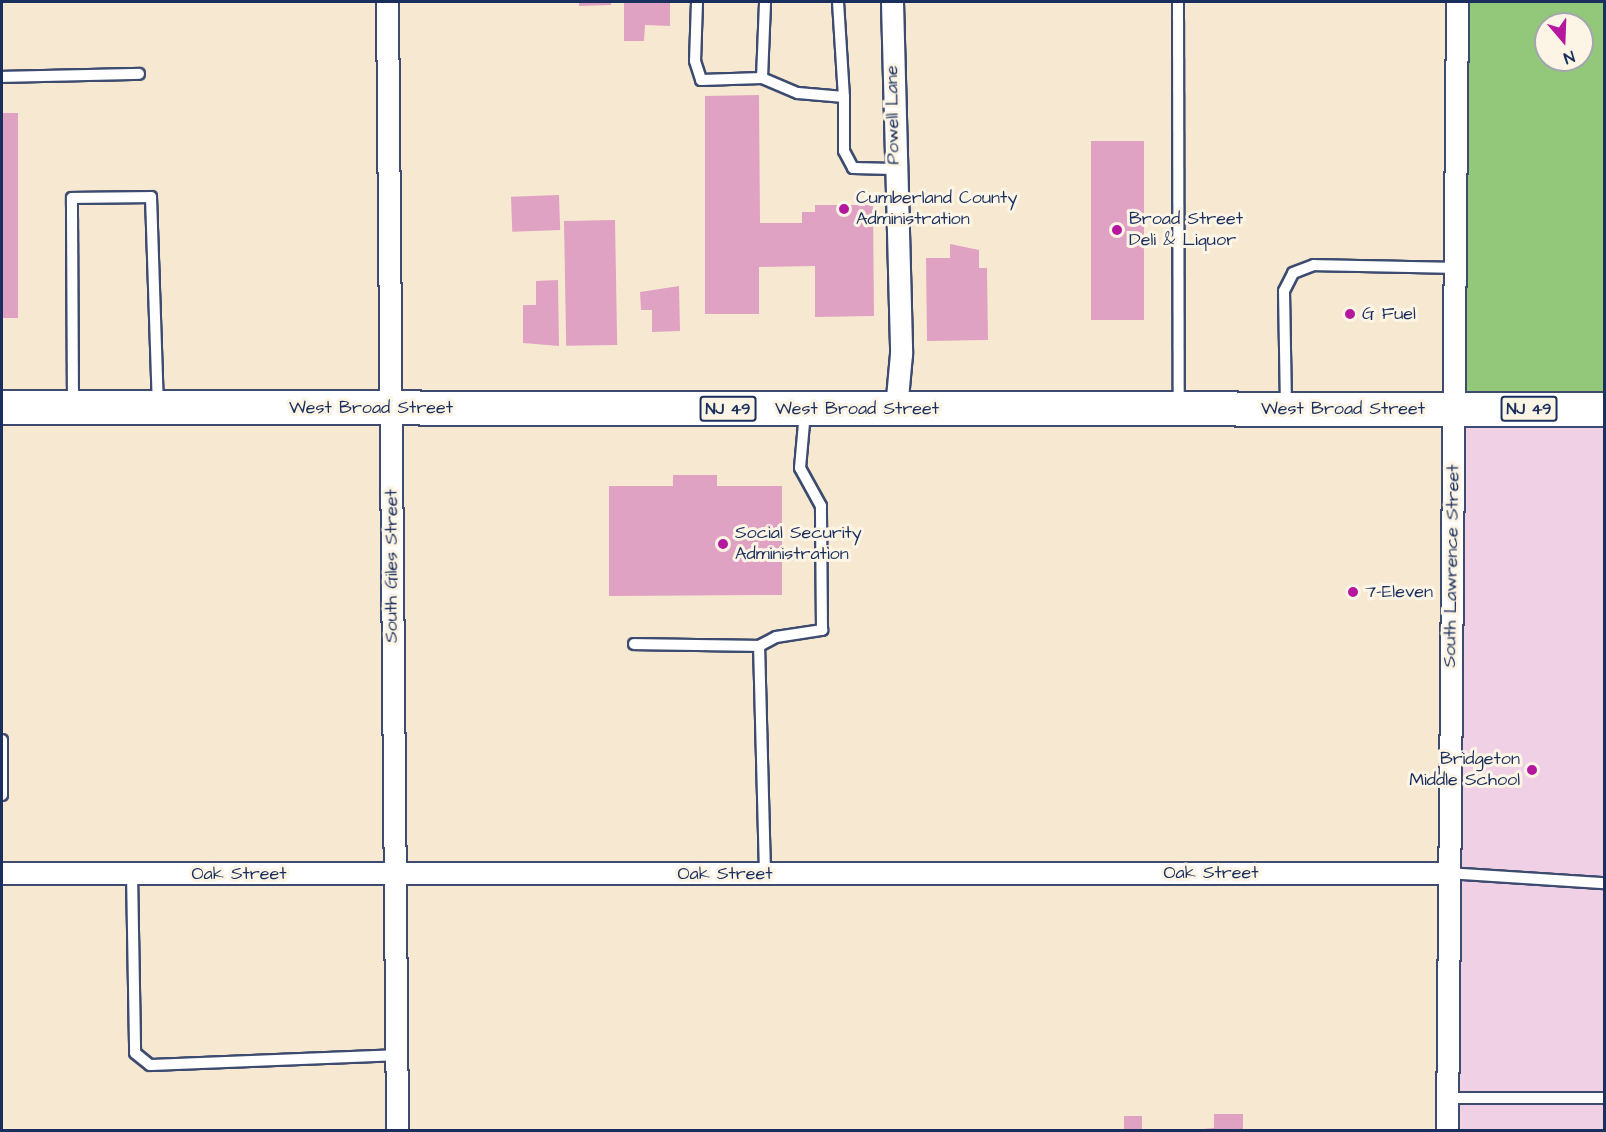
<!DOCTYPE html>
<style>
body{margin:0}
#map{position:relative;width:1606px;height:1132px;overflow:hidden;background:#f7e9d1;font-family:"Architects Daughter",sans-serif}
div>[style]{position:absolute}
.built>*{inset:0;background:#f0d0e4;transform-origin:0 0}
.green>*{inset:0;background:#93c779}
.building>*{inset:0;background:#e0a2c2;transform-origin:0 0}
.roads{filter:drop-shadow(2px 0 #3c4b6f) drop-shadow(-2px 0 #3c4b6f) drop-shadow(0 2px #3c4b6f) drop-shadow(0 -2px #3c4b6f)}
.service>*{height:10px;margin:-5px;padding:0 5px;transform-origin:5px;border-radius:5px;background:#fff}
.minor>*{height:21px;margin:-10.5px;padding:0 10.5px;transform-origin:10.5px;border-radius:10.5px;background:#fff}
.trunk>*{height:33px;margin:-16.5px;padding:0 16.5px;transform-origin:16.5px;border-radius:16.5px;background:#fff}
.dots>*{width:16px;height:16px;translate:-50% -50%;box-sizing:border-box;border:3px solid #fcf5e5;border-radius:50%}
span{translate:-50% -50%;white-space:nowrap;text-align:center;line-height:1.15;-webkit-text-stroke:6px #fcf5e5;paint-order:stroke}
.shield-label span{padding:2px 4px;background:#fcf5e5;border:2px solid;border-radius:4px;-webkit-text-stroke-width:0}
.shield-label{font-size:16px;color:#1b2f5e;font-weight:700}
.street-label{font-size:18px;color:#1b2f5e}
.poi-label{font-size:18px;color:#1b2f5e}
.left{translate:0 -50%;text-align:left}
.right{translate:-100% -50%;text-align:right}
.frame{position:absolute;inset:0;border:3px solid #1b2f5e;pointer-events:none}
.north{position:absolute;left:1534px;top:12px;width:60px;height:60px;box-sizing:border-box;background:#fcf5e5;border:2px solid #a2a6af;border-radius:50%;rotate:161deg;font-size:16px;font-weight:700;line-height:24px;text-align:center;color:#1b2f5e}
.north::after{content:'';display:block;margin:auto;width:21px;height:27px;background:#b5179e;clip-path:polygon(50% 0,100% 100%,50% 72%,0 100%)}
</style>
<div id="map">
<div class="built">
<div style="left:1454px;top:409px;width:150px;height:721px"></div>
</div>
<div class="green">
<div style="clip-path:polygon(evenodd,1457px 2px,1604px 2px,1604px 409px,1454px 409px,1457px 2px,1546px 24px,1582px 24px,1582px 60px,1546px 60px,1546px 24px)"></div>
</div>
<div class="building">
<div style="clip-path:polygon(579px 2px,611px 2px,611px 5px,579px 6px)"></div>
<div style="clip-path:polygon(624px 2px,670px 2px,670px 26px,645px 25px,644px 41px,624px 41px)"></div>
<div style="clip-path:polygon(759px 95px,760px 223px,802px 223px,802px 212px,815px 212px,815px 205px,873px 205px,874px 316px,815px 317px,815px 266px,759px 267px,759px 314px,705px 314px,705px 96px)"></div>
<div style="left:2px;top:113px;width:16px;height:205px"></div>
<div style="left:1091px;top:141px;width:53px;height:179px"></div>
<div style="left:559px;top:195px;width:35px;height:48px;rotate:88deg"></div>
<div style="left:615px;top:220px;width:125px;height:51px;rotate:89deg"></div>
<div style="clip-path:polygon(950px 244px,979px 250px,979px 268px,987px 268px,988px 340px,927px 341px,926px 258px,950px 258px)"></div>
<div style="clip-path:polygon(558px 280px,559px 346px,523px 343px,523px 305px,536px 305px,536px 281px)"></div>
<div style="clip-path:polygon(679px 286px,680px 331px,652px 332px,652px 310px,641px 310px,640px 292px)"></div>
<div style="clip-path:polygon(673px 475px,717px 475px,717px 486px,782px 486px,782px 595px,609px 596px,609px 486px,673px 486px)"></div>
<div style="clip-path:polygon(1214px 1114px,1243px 1114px,1243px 1130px,1192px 1130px,1214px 1128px)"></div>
<div style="left:1124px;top:1116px;width:18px;height:14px"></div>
</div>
<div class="roads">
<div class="service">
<div style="left:697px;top:2px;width:59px;rotate:91.9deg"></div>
<div style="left:695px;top:61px;width:20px;rotate:72deg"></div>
<div style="left:701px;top:80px;width:61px;rotate:-1.9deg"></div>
<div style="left:762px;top:78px;width:39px;rotate:23deg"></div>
<div style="left:798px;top:93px;width:46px;rotate:5deg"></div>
<div style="left:844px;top:97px;width:54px;rotate:90deg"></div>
<div style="left:844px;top:151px;width:19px;rotate:62deg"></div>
<div style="left:853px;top:168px;width:41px;rotate:1.4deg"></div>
<div style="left:838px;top:2px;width:95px;rotate:86.4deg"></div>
<div style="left:1178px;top:2px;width:402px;rotate:89.9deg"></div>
<div style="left:2px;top:77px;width:137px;rotate:-1.3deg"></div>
<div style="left:762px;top:78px;width:76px;rotate:-87.7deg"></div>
<div style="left:73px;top:403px;width:205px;rotate:-90.3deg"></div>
<div style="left:72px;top:198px;width:79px;rotate:-0.7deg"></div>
<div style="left:151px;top:197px;width:207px;rotate:88.1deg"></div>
<div style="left:1286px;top:406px;width:115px;rotate:-91deg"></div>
<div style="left:1284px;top:291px;width:20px;rotate:-63deg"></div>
<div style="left:1293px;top:273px;width:22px;rotate:-21deg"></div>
<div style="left:1314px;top:265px;width:141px;rotate:1.2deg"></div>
<div style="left:634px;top:644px;width:125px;rotate:0.9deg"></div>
<div style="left:2px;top:740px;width:55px;rotate:90deg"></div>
<div style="left:132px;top:873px;width:180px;rotate:89deg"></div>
<div style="left:135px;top:1053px;width:19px;rotate:39deg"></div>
<div style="left:150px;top:1065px;width:246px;rotate:-2.3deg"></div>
<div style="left:765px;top:873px;width:227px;rotate:-91.5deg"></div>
<div style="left:759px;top:646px;width:19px;rotate:-28deg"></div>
<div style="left:776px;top:637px;width:47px;rotate:-8.7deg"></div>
<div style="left:822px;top:630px;width:124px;rotate:-90.5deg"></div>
<div style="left:821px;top:506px;width:43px;rotate:-118.9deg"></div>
<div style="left:800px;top:468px;width:56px;rotate:-84.9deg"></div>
<div style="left:1448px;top:873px;width:156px;rotate:3.7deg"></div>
<div style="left:1447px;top:1098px;width:157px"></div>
</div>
<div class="minor">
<div style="left:387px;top:2px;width:1128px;rotate:89.49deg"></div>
<div style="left:892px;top:2px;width:352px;rotate:88.5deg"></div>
<div style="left:901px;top:354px;width:55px;rotate:95.2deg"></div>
<div style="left:2px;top:873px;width:1446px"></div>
<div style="left:1447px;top:1130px;width:1128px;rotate:-89.49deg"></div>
</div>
<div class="trunk">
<div style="left:2px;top:407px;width:1602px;rotate:0.07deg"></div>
</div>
</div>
<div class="dots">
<div style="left:844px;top:209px;background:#b5179e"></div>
<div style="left:1117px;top:230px;background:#b5179e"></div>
<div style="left:1350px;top:314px;background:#b5179e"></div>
<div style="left:723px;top:544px;background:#b5179e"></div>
<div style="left:1353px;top:592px;background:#b5179e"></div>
<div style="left:1532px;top:770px;background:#b5179e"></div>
</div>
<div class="shield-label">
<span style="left:728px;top:409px">NJ 49</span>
<span style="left:1529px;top:409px">NJ 49</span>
</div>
<div class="street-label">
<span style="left:893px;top:115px;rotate:-91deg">Powell Lane</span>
<span style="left:371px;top:408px">West Broad Street</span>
<span style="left:857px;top:409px">West Broad Street</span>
<span style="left:1343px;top:409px">West Broad Street</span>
<span style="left:392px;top:566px;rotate:-90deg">South Giles Street</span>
<span style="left:1452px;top:566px;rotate:-89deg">South Lawrence Street</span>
<span style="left:1211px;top:873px">Oak Street</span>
<span style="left:239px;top:874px">Oak Street</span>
<span style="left:725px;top:874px">Oak Street</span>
</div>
<div class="poi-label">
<span class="left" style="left:856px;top:209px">Cumberland County<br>Administration</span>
<span class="left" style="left:1129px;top:230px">Broad Street<br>Deli &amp; Liquor</span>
<span class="left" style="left:1362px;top:314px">G Fuel</span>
<span class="left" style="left:735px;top:544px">Social Security<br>Administration</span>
<span class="left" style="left:1365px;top:592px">7-Eleven</span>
<span class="right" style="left:1520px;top:770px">Bridgeton<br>Middle School</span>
</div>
<div class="frame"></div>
<div class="north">N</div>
</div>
